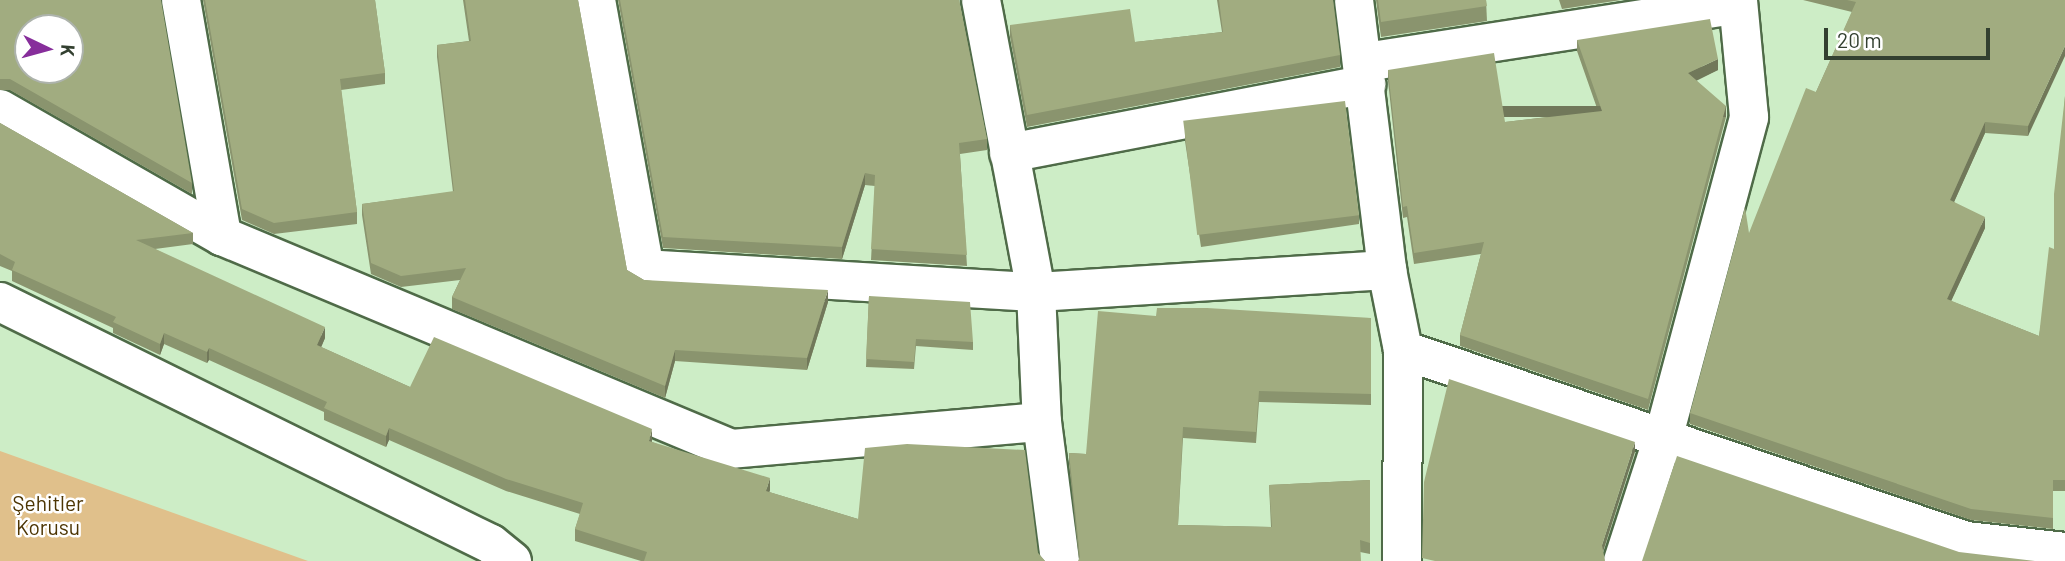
<!DOCTYPE html>
<meta charset="utf-8">
<style>
body{margin:0}
#map{position:relative;width:2065px;height:561px;overflow:hidden;background:#cdedc6;font-family:Barlow,sans-serif}
div>[style]{position:absolute}
.green>*{inset:0;background:#e0c08b}
.roads{filter:drop-shadow(2px 0 #4f6b48) drop-shadow(-2px 0 #4f6b48) drop-shadow(0 2px #4f6b48) drop-shadow(0 -2px #4f6b48)}
.street>*{height:38px;margin:-19px;padding:0 19px;transform-origin:19px;border-radius:19px;background:#fff}
.secondary>*{height:38px;margin:-19px;padding:0 19px;transform-origin:19px;border-radius:19px;background:#fff}
.wall>*{inset:0;background:#8a946e}
.shaded-wall>*{inset:0;background:#71785a;transform-origin:0 0}
.building>*{inset:0;background:#a1ac80;transform-origin:0 0}
span{translate:-50% -50%;white-space:nowrap;text-align:center;line-height:1.15;-webkit-text-stroke:5px #fff;paint-order:stroke}
.park-label{font-size:21px;color:#4d3503}
.north{position:absolute;left:14px;top:14px;width:70px;height:70px;box-sizing:border-box;background:#fff;border:2px solid #adb3ac;border-radius:50%;rotate:95deg;font-size:19px;font-weight:700;line-height:28px;text-align:center;color:#334030}
.north::after{content:'';display:block;margin:auto;width:24px;height:32px;background:#872e9b;clip-path:polygon(50% 0,100% 100%,50% 72%,0 100%)}
.scale{position:absolute;left:1824px;top:28px;width:166px;height:32px;box-sizing:border-box;border:4px solid #334030;border-top:0;padding-left:9px;font-size:21px;line-height:24px;white-space:nowrap;color:#334030;-webkit-text-stroke:5px #fff;paint-order:stroke}
</style>
<div id="map">
<div class="green">
<div style="clip-path:polygon(0 451px,308px 561px,0 561px)"></div>
</div>
<div class="roads">
<div class="street">
<div style="left:181px;top:0;width:240px;rotate:80.1deg"></div>
<div style="left:596px;top:0;width:273px;rotate:79.7deg"></div>
<div style="left:645px;top:269px;width:392px;rotate:3.4deg"></div>
<div style="left:1036px;top:292px;width:130px;rotate:87.4deg"></div>
<div style="left:1042px;top:422px;width:140px;rotate:82.6deg"></div>
<div style="left:1354px;top:0;width:272px;rotate:83deg"></div>
<div style="left:1365px;top:62px;width:377px;rotate:-8.8deg"></div>
<div style="left:0;top:109px;width:256px;rotate:29.8deg"></div>
<div style="left:222px;top:236px;width:552px;rotate:22.71deg"></div>
<div style="left:731px;top:449px;width:312px;rotate:-5deg"></div>
<div style="left:1009px;top:153px;width:364px;rotate:-10.9deg"></div>
<div style="left:0;top:302px;width:547px;rotate:26.24deg"></div>
<div style="left:491px;top:544px;width:27px;rotate:39deg"></div>
<div style="left:1402px;top:561px;width:211px;rotate:-89.7deg"></div>
<div style="left:1623px;top:561px;width:133px;rotate:-72deg"></div>
<div style="left:1664px;top:435px;width:329px;rotate:-75deg"></div>
<div style="left:1749px;top:117px;width:118px;rotate:-95.4deg"></div>
</div>
<div class="secondary">
<div style="left:981px;top:0;width:297px;rotate:79.3deg"></div>
<div style="left:1036px;top:292px;width:352px;rotate:-3.6deg"></div>
<div style="left:1387px;top:270px;width:82px;rotate:78.7deg"></div>
<div style="left:1403px;top:350px;width:595px;rotate:18.74deg"></div>
<div style="left:1966px;top:541px;width:100px;rotate:6.3deg"></div>
</div>
</div>
<div class="wall">
<div style="clip-path:polygon(0 0,192px 183px,192px 194px,10px 90px,0 90px)"></div>
<div style="clip-path:polygon(203px 0,375px 0,385px 73px,385px 84px,341px 90px,357px 212px,357px 224px,274px 234px,242px 220px)"></div>
<div style="clip-path:polygon(463px 0,578px 0,627px 270px,644px 280px,828px 302px,807px 370px,675px 361px,665px 398px,452px 309px,452px 297px,460px 280px,401px 287px,371px 274px,362px 215px,362px 204px,453px 192px,437px 57px,437px 45px,469px 41px)"></div>
<div style="clip-path:polygon(618px 0,959px 0,987px 139px,987px 150px,960px 154px,967px 266px,871px 260px,875px 186px,865px 185px,842px 259px,663px 248px)"></div>
<div style="clip-path:polygon(1217px 0,1333px 0,1340px 55px,1340px 67px,1027px 127px,1010px 37px,1010px 25px,1135px 42px,1222px 32px)"></div>
<div style="clip-path:polygon(1376px 0,1486px 0,1487px 21px,1381px 37px)"></div>
<div style="clip-path:polygon(1559px 0,1621px 0,1562px 9px)"></div>
<div style="clip-path:polygon(1803px 0,2065px 0,2028px 136px,1985px 133px,1954px 202px,1985px 228px,1951px 301px,2039px 336px,2054px 249px,2065px 96px,2065px 491px,2053px 491px,2053px 529px,1971px 520px,1690px 424px,1690px 413px,1816px 92px,1852px 12px)"></div>
<div style="clip-path:polygon(1577px 40px,1718px 70px,1696px 80px,1726px 117px,1648px 410px,1460px 346px,1460px 335px,1481px 254px,1414px 264px,1407px 217px,1403px 218px,1388px 81px,1388px 70px,1505px 122px,1598px 111px,1577px 51px)"></div>
<div style="clip-path:polygon(0 123px,193px 233px,193px 244px,155px 249px,325px 338px,321px 347px,410px 387px,652px 440px,652px 442px,770px 490px,769px 492px,858px 519px,1038px 553px,1045px 561px,641px 561px,575px 541px,575px 529px,580px 514px,506px 491px,389px 440px,386px 447px,324px 420px,324px 412px,209px 360px,207px 363px,164px 344px,160px 355px,113px 333px,113px 328px,12px 281px,12px 271px,0 266px)"></div>
<div style="clip-path:polygon(1185px 132px,1359px 215px,1359px 224px,1201px 247px,1185px 141px)"></div>
<div style="clip-path:polygon(869px 296px,973px 342px,973px 350px,916px 346px,914px 369px,866px 367px)"></div>
<div style="clip-path:polygon(1156px 316px,1371px 318px,1371px 405px,1259px 402px,1256px 443px,1183px 438px,1178px 525px,1271px 527px,1269px 485px,1370px 480px,1370px 554px,1360px 552px,1079px 559px,1069px 464px,1069px 453px,1086px 454px)"></div>
</div>
<div class="shaded-wall">
<div style="clip-path:polygon(2065px 46px,2065px 56px,2028px 136px,2028px 126px)"></div>
<div style="clip-path:polygon(1718px 59px,1718px 70px,1688px 85px,1688px 73px)"></div>
<div style="left:1726px;top:106px;width:11px;height:303px;rotate:90deg"></div>
<div style="clip-path:polygon(1985px 122px,1985px 133px,1950px 211px,1950px 200px)"></div>
<div style="clip-path:polygon(865px 173px,865px 185px,842px 259px,842px 247px)"></div>
<div style="clip-path:polygon(1985px 217px,1985px 228px,1947px 310px,1947px 299px)"></div>
<div style="clip-path:polygon(828px 290px,828px 302px,807px 370px,807px 358px)"></div>
<div style="clip-path:polygon(325px 327px,325px 338px,317px 357px,317px 345px)"></div>
<div style="clip-path:polygon(164px 333px,164px 344px,160px 355px,160px 344px)"></div>
<div style="clip-path:polygon(209px 348px,209px 360px,207px 363px,207px 352px)"></div>
<div style="clip-path:polygon(675px 350px,675px 361px,665px 398px,665px 386px)"></div>
<div style="clip-path:polygon(389px 428px,389px 440px,386px 447px,386px 436px)"></div>
<div style="clip-path:polygon(652px 429px,652px 440px,649px 452px,649px 441px)"></div>
<div style="clip-path:polygon(1635px 442px,1635px 452px,1602px 555px,1602px 545px)"></div>
<div style="clip-path:polygon(770px 478px,770px 490px,766px 502px,766px 491px)"></div>
</div>
<div class="building">
<div style="clip-path:polygon(evenodd,0 0,161px 0,192px 183px,10px 79px,0 79px,0 0,28px 28px,70px 28px,70px 70px,28px 70px,28px 28px)"></div>
<div style="clip-path:polygon(205px 0,375px 0,385px 73px,340px 79px,357px 212px,274px 223px,242px 209px)"></div>
<div style="clip-path:polygon(465px 0,578px 0,627px 270px,644px 280px,828px 290px,807px 358px,675px 350px,665px 386px,452px 297px,466px 268px,401px 276px,371px 263px,362px 204px,454px 191px,437px 45px,471px 41px)"></div>
<div style="clip-path:polygon(620px 0,959px 0,987px 139px,959px 143px,967px 255px,871px 249px,875px 175px,865px 173px,842px 247px,663px 237px)"></div>
<div style="clip-path:polygon(1219px 0,1333px 0,1340px 55px,1027px 115px,1010px 25px,1130px 9px,1135px 42px,1223px 32px)"></div>
<div style="clip-path:polygon(1378px 0,1486px 0,1487px 6px,1381px 22px)"></div>
<div style="clip-path:polygon(1847px 0,2065px 0,2065px 46px,2028px 126px,1985px 122px,1950px 200px,1985px 217px,1947px 299px,2039px 336px,2049px 247px,2054px 249px,2054px 194px,2065px 96px,2065px 480px,2053px 480px,2053px 518px,1971px 509px,1690px 413px,1745px 207px,1749px 233px,1806px 88px,1816px 92px,1856px 2px)"></div>
<div style="clip-path:polygon(1710px 19px,1718px 59px,1688px 73px,1726px 106px,1648px 399px,1460px 335px,1484px 242px,1414px 253px,1407px 206px,1403px 207px,1388px 70px,1494px 53px,1505px 122px,1602px 111px,1577px 40px)"></div>
<div style="left:1345px;top:101px;width:115px;height:163px;rotate:83deg"></div>
<div style="clip-path:polygon(0 123px,193px 233px,136px 240px,325px 327px,317px 345px,410px 387px,434px 337px,652px 429px,649px 441px,770px 478px,766px 491px,858px 519px,865px 448px,907px 444px,1025px 450px,1038px 553px,1045px 561px,644px 561px,647px 552px,575px 529px,583px 503px,506px 479px,389px 428px,386px 436px,324px 408px,327px 402px,209px 348px,207px 352px,164px 333px,160px 344px,113px 322px,116px 317px,12px 270px,15px 262px,0 254px)"></div>
<div style="clip-path:polygon(869px 296px,970px 302px,973px 342px,916px 339px,914px 362px,866px 359px)"></div>
<div style="clip-path:polygon(1157px 308px,1207px 308px,1371px 318px,1371px 394px,1259px 391px,1256px 432px,1183px 427px,1178px 525px,1272px 527px,1269px 485px,1370px 480px,1370px 543px,1360px 540px,1361px 561px,1078px 561px,1080px 557px,1069px 453px,1086px 454px,1098px 311px,1156px 316px)"></div>
<div style="clip-path:polygon(1449px 379px,1635px 442px,1602px 545px,1605px 561px,1435px 561px,1422px 558px,1424px 482px)"></div>
<div style="clip-path:polygon(1677px 456px,1959px 552px,2035px 561px,1642px 561px)"></div>
</div>
<div class="park-label">
<span style="left:48px;top:515px">Şehitler<br>Korusu</span>
</div>
<div class="north">K</div>
<div class="scale">20 m</div>
</div>
